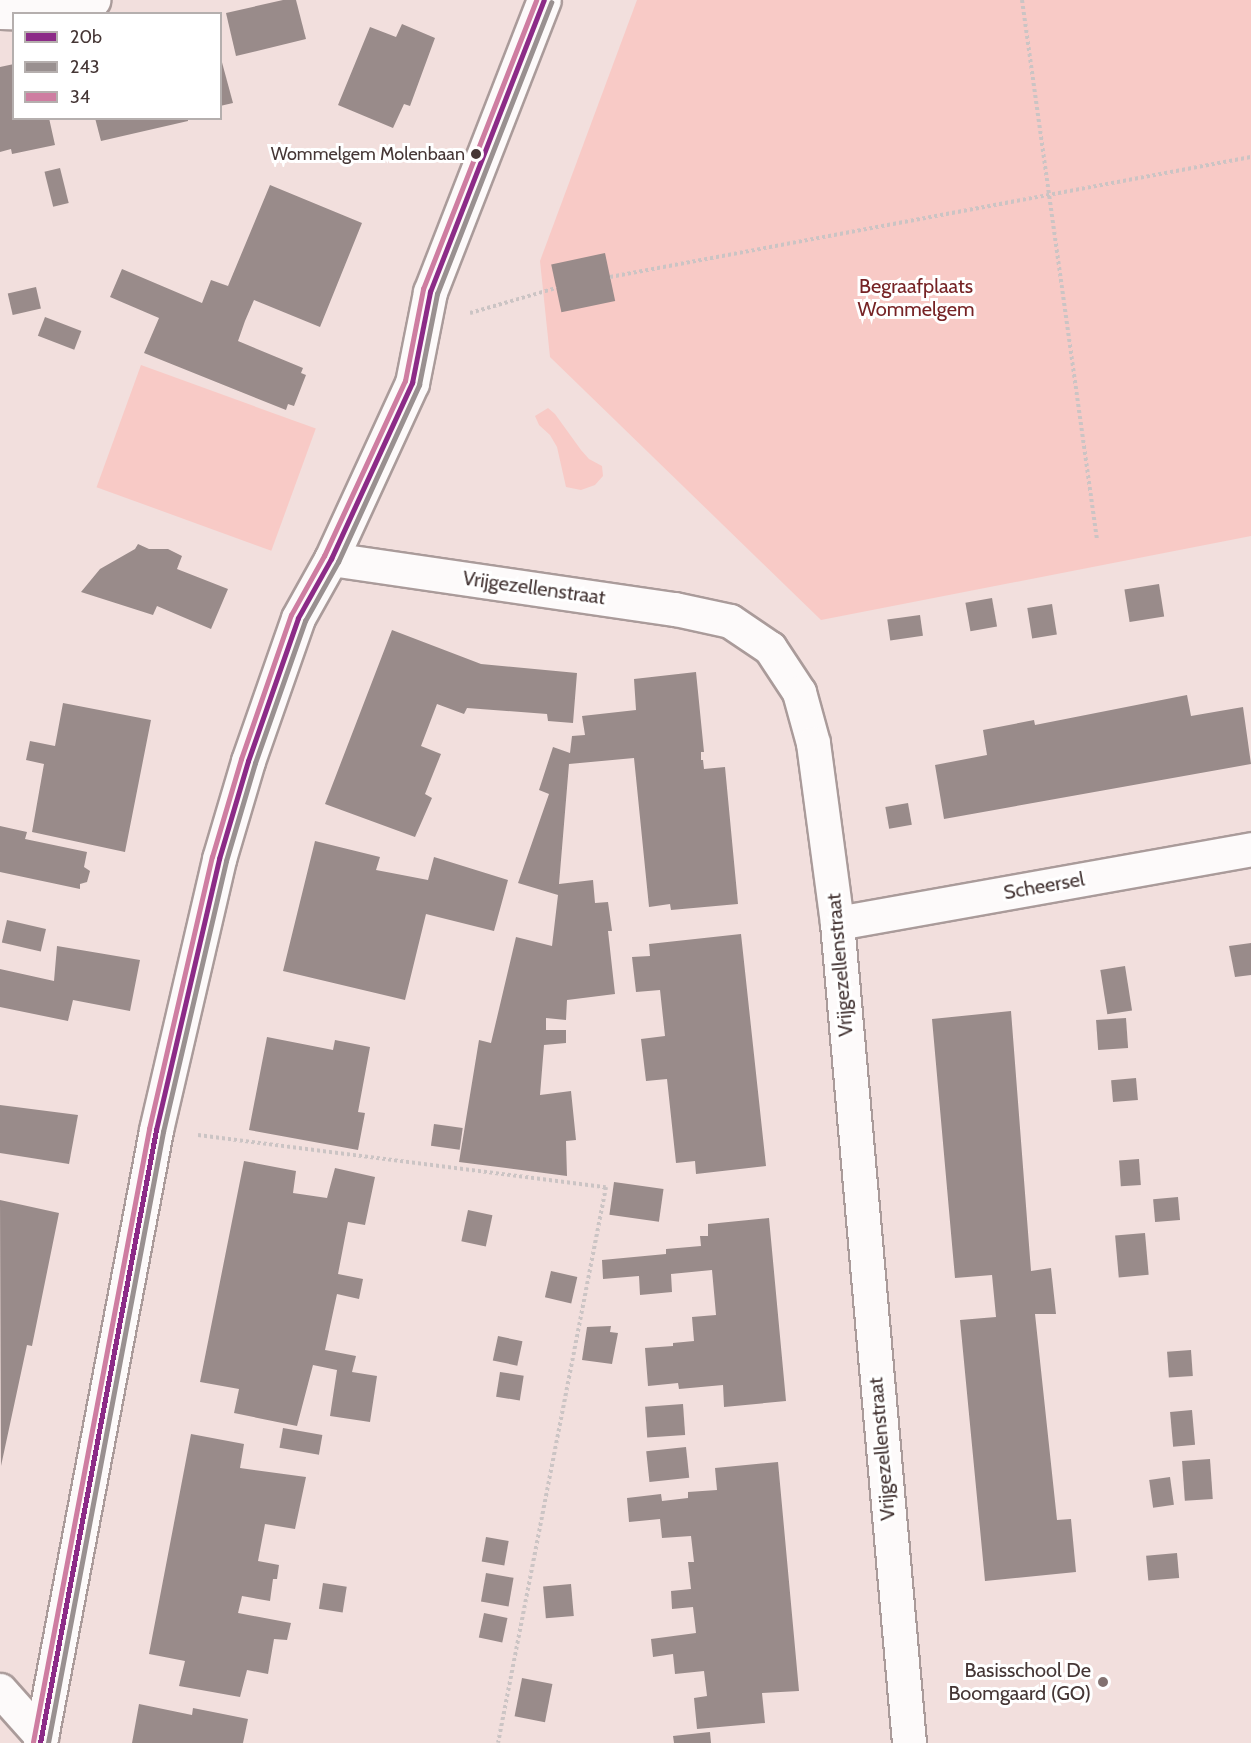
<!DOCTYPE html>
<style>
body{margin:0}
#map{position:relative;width:1251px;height:1743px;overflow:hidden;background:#f2dfdd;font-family:Cabin,sans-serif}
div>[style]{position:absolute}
.green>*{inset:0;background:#f8cac6;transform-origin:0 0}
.building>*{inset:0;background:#998b8a;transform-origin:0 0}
.path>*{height:4px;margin-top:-2px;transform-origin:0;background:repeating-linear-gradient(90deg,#cbc4c4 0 3px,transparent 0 6px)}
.roads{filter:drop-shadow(2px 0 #aa9b9a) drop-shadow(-2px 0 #aa9b9a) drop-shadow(0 2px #aa9b9a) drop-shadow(0 -2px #aa9b9a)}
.street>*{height:33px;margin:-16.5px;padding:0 16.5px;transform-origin:16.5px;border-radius:16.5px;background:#fdfafa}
.secondary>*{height:33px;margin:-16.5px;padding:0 16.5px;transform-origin:16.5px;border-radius:16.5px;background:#fdfafa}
.bus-1>*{height:4.5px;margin:-2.25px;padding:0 2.25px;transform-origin:2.25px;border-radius:2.25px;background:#8c2b87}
.bus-2>*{height:4.5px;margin:-2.25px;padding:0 2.25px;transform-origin:2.25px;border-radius:2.25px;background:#999090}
.bus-3>*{height:4.5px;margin:-2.25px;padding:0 2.25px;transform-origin:2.25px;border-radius:2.25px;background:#ce7da1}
.dots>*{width:16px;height:16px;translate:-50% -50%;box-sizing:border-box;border:3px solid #fff;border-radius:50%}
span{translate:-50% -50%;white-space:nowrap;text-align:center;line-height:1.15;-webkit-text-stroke:6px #fff;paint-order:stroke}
.bus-label{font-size:18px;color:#453635}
.right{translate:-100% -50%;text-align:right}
.park-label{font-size:20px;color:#762325}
.street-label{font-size:20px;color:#453635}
.poi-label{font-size:20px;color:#453635}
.legend{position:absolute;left:12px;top:12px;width:210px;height:108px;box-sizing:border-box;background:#fff;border:2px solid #b5afae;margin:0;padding:8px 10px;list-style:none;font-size:18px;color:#453635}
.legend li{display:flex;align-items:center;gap:12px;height:30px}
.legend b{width:30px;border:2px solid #b5afae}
</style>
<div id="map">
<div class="green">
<div style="clip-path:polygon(637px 0,1251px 0,1251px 536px,821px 620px,550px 357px,540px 261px)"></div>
<div style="left:141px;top:365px;width:186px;height:130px;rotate:20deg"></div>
<div style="clip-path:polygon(548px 408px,555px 414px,581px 450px,589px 459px,602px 466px,603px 476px,595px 485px,581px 490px,566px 487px,557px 447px,550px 435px,539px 425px,535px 416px)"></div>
</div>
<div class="building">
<div style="clip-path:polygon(283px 0,296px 0,306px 39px,236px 56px,226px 13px)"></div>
<div style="clip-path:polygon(402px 24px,435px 38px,410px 106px,404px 104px,393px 128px,338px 105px,370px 27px,396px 37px)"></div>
<div style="clip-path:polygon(220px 55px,233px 103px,220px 106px)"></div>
<div style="clip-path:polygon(14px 64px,14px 118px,49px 118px,55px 145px,12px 154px,11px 149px,0 152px,0 67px)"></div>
<div style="clip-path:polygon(95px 118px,188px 118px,188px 121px,101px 141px)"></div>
<div style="left:60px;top:168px;width:36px;height:16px;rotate:76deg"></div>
<div style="clip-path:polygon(270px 185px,362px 223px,320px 327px,254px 300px,245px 321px,238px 341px,303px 368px,301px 373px,306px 375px,294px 406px,288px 404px,286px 410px,144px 353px,159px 318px,110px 297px,122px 269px,202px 303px,211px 280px,228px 286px)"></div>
<div style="left:605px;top:253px;width:49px;height:55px;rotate:78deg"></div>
<div style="left:36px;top:287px;width:22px;height:29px;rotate:77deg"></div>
<div style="left:45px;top:317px;width:39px;height:20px;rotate:21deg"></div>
<div style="clip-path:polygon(138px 544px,149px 549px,168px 549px,182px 556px,177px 569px,228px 589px,211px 629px,157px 606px,153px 615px,81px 592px,100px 569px,135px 549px)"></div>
<div style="left:1159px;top:584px;width:33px;height:35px;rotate:81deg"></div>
<div style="left:992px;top:598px;width:29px;height:27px;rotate:80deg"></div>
<div style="left:1052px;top:604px;width:31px;height:25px;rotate:81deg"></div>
<div style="left:920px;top:615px;width:21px;height:33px;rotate:82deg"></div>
<div style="clip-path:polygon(392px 630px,481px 664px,577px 673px,573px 723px,548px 721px,547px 714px,467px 708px,464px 714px,437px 704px,421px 746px,441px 754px,425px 794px,432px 798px,415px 837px,325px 804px)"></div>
<div style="clip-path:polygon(696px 672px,704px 752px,701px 752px,701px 760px,703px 760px,704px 769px,725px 767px,738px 904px,671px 910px,670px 904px,649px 907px,634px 758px,569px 764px,559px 884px,593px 880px,595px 903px,608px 902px,612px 931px,608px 931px,615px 994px,567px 1000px,566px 1020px,546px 1018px,546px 1030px,566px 1030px,566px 1043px,544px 1045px,540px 1095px,571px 1091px,576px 1140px,566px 1141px,567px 1176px,459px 1162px,479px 1040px,491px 1043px,516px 937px,552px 946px,558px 895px,518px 883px,549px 794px,539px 790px,553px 747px,570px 753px,572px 736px,585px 735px,582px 716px,636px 710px,634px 679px)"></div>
<div style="clip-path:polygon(1187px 695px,1191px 716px,1243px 707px,1251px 764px,944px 819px,935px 765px,987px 755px,983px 730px,1034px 720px,1035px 725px)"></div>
<div style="clip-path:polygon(63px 703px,151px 720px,125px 852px,32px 832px,44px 764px,26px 760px,30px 741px,55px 746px)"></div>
<div style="left:908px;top:803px;width:22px;height:23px;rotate:80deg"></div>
<div style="clip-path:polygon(0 826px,27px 832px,25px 839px,87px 852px,84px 867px,90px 871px,87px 882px,80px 884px,80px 889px,0 872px)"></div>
<div style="clip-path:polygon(315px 841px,380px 857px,376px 870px,428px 880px,434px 857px,508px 880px,494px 931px,426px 914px,405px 1000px,283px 971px)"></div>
<div style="left:7px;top:920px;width:40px;height:23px;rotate:13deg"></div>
<div style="clip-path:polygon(741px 934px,766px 1166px,696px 1174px,695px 1161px,676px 1163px,667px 1079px,646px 1081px,641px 1039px,665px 1036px,660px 990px,636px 992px,632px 957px,650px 956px,649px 944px)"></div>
<div style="clip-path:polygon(1251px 943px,1251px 975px,1235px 977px,1229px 946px)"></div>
<div style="clip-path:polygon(57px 946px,140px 960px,130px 1011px,73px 1000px,68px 1021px,0 1007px,0 969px,54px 981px)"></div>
<div style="left:1125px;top:966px;width:45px;height:25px;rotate:81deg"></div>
<div style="clip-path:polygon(1011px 1011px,1031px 1271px,1051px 1268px,1056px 1314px,1035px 1314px,1057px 1520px,1071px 1519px,1076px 1572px,985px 1581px,960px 1320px,996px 1317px,992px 1275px,955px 1278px,932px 1019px)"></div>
<div style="left:1126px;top:1018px;width:30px;height:30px;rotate:86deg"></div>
<div style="clip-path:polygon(267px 1037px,333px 1050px,335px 1040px,370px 1047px,358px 1112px,365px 1113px,358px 1150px,249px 1130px)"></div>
<div style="left:1136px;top:1078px;width:22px;height:25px;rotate:85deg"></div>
<div style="clip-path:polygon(0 1105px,78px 1115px,69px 1164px,0 1153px)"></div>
<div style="left:434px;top:1124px;width:29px;height:22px;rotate:8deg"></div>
<div style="left:1139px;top:1159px;width:26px;height:20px;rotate:86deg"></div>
<div style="clip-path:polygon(244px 1161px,296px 1171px,293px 1193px,327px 1198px,335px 1168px,375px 1177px,365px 1225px,348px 1222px,338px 1274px,363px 1279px,359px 1299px,337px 1294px,325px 1350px,356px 1356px,352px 1372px,377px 1376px,370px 1422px,330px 1416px,337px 1370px,313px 1365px,297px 1426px,234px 1413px,239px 1389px,200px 1382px)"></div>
<div style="left:614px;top:1182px;width:50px;height:33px;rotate:8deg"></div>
<div style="left:1178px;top:1197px;width:23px;height:25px;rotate:85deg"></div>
<div style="clip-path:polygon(0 1200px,59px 1213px,32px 1346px,27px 1345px,1px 1466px)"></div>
<div style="left:468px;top:1210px;width:25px;height:32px;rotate:12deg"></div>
<div style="clip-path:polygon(769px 1218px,786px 1401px,724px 1407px,723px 1385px,679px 1389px,678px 1383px,648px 1386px,645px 1348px,673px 1346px,673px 1343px,694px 1341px,692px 1317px,716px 1315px,712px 1270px,671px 1274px,672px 1292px,640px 1295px,639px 1276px,603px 1279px,602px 1260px,666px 1254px,666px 1249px,701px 1246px,700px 1236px,708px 1236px,708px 1224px)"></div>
<div style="left:1145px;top:1233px;width:42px;height:30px;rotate:85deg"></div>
<div style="left:551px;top:1271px;width:27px;height:27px;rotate:13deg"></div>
<div style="clip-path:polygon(611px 1326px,610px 1332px,618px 1333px,612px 1364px,582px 1360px,587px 1327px)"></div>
<div style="left:498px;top:1336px;width:25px;height:25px;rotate:12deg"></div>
<div style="left:1191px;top:1350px;width:26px;height:24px;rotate:86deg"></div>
<div style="left:500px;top:1372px;width:24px;height:25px;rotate:9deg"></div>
<div style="left:683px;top:1404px;width:31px;height:38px;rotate:86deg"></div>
<div style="left:1192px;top:1410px;width:35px;height:22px;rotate:85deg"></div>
<div style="left:283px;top:1428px;width:40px;height:20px;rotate:10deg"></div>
<div style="clip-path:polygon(191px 1434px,244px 1444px,240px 1468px,306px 1477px,295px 1529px,265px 1524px,258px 1561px,279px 1565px,277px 1579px,273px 1579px,270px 1601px,242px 1596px,238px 1613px,291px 1623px,287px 1640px,274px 1639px,268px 1674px,247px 1670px,240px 1697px,179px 1686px,185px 1661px,149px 1654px)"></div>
<div style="left:686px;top:1447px;width:31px;height:40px;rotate:84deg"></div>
<div style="left:1210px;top:1459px;width:40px;height:28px;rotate:86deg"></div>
<div style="clip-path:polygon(778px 1462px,799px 1691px,762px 1693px,765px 1723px,697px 1729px,694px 1698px,707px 1696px,704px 1671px,675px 1674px,673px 1654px,653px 1657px,651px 1639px,696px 1633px,693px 1607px,672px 1609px,671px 1591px,691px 1589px,688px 1562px,694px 1562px,691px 1536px,662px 1538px,660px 1519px,629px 1522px,627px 1498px,661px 1494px,662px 1501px,688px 1498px,688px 1492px,717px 1490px,715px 1468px)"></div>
<div style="left:1170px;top:1477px;width:28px;height:21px;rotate:82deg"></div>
<div style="left:486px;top:1537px;width:23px;height:25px;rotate:10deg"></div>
<div style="left:1177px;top:1553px;width:25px;height:31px;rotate:85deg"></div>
<div style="left:486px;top:1573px;width:28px;height:29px;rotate:10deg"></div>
<div style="left:323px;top:1583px;width:24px;height:26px;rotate:9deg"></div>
<div style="left:571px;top:1584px;width:32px;height:28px;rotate:85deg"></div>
<div style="left:484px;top:1613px;width:24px;height:25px;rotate:12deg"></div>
<div style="left:522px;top:1678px;width:31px;height:39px;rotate:11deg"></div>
<div style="clip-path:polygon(139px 1704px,192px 1715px,193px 1708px,248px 1719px,243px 1743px,132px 1743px)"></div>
<div style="clip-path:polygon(710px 1732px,711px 1743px,674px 1743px,673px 1736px)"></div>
</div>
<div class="path">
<div style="left:1022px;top:0;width:545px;rotate:82.09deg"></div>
<div style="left:610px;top:277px;width:652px;rotate:-10.6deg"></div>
<div style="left:470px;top:313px;width:90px;rotate:-16.2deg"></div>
<div style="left:198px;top:1135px;width:411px;rotate:7.3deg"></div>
<div style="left:606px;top:1187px;width:566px;rotate:100.99deg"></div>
</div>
<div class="roads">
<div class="street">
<div style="left:0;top:12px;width:40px;rotate:1.4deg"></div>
<div style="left:40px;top:13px;width:55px;rotate:-13.8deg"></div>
<div style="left:331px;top:559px;width:348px;rotate:8.3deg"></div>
<div style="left:675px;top:609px;width:56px;rotate:12.3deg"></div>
<div style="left:730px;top:621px;width:48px;rotate:34deg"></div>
<div style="left:770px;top:648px;width:53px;rotate:56.6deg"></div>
<div style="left:799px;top:692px;width:53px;rotate:74.6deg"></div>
<div style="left:813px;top:743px;width:182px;rotate:82.4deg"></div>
<div style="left:837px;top:923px;width:823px;rotate:84.98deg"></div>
<div style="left:837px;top:923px;width:421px;rotate:-10.1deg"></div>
<div style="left:0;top:1690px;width:62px;rotate:48.3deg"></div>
</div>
<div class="secondary">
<div style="left:40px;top:1743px;width:624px;rotate:-79.28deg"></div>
<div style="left:156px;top:1130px;width:278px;rotate:-76.9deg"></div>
<div style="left:219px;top:859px;width:102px;rotate:-73.5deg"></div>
<div style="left:248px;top:761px;width:151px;rotate:-70.7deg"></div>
<div style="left:298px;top:618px;width:68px;rotate:-60.8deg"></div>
<div style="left:331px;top:559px;width:194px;rotate:-65.3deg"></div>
<div style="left:412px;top:383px;width:93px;rotate:-78.8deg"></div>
<div style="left:430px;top:292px;width:313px;rotate:-68.7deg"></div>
</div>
</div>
<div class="bus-1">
<div style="left:40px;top:1743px;width:624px;rotate:-79.28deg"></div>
<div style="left:156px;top:1130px;width:278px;rotate:-76.9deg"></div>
<div style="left:219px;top:859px;width:102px;rotate:-73.5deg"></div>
<div style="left:248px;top:761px;width:151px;rotate:-70.7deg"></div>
<div style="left:298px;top:618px;width:68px;rotate:-60.8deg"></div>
<div style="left:331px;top:559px;width:194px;rotate:-65.3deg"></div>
<div style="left:412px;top:383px;width:93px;rotate:-78.8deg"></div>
<div style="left:430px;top:292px;width:313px;rotate:-68.7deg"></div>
</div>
<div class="bus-2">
<div style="left:48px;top:1743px;width:622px;rotate:-79.34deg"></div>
<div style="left:163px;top:1132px;width:278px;rotate:-76.9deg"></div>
<div style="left:226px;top:861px;width:102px;rotate:-73.5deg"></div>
<div style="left:255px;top:763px;width:151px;rotate:-70.6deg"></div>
<div style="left:305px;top:621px;width:68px;rotate:-60.8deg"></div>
<div style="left:338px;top:562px;width:195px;rotate:-65.4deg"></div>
<div style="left:419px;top:385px;width:93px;rotate:-78.8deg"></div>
<div style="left:437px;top:294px;width:313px;rotate:-68.6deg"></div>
</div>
<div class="bus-3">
<div style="left:33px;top:1742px;width:624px;rotate:-79.28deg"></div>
<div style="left:149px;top:1129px;width:279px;rotate:-77deg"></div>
<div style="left:212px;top:857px;width:102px;rotate:-73.5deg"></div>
<div style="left:241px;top:759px;width:152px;rotate:-70.9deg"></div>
<div style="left:291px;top:615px;width:68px;rotate:-60.8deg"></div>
<div style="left:324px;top:556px;width:193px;rotate:-65.2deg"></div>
<div style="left:405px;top:381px;width:94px;rotate:-78.9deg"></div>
<div style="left:423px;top:289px;width:310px;rotate:-68.6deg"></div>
</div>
<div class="dots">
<div style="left:476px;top:154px;background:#453635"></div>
<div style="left:1103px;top:1682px;background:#827170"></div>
</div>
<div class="bus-label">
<span class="right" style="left:465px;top:154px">Wommelgem Molenbaan</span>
</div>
<div class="park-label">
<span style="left:916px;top:298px">Begraafplaats<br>Wommelgem</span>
</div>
<div class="street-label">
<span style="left:534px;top:588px;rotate:8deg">Vrijgezellenstraat</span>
<span style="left:1044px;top:886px;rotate:-10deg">Scheersel</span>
<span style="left:840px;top:965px;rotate:-95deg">Vrijgezellenstraat</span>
<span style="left:882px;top:1449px;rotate:-95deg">Vrijgezellenstraat</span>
</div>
<div class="poi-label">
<span class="right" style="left:1091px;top:1682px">Basisschool De<br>Boomgaard (GO)</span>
</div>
<ul class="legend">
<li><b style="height:8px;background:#8c2b87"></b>20b</li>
<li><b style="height:8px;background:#999090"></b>243</li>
<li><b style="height:8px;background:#ce7da1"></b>34</li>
</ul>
</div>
